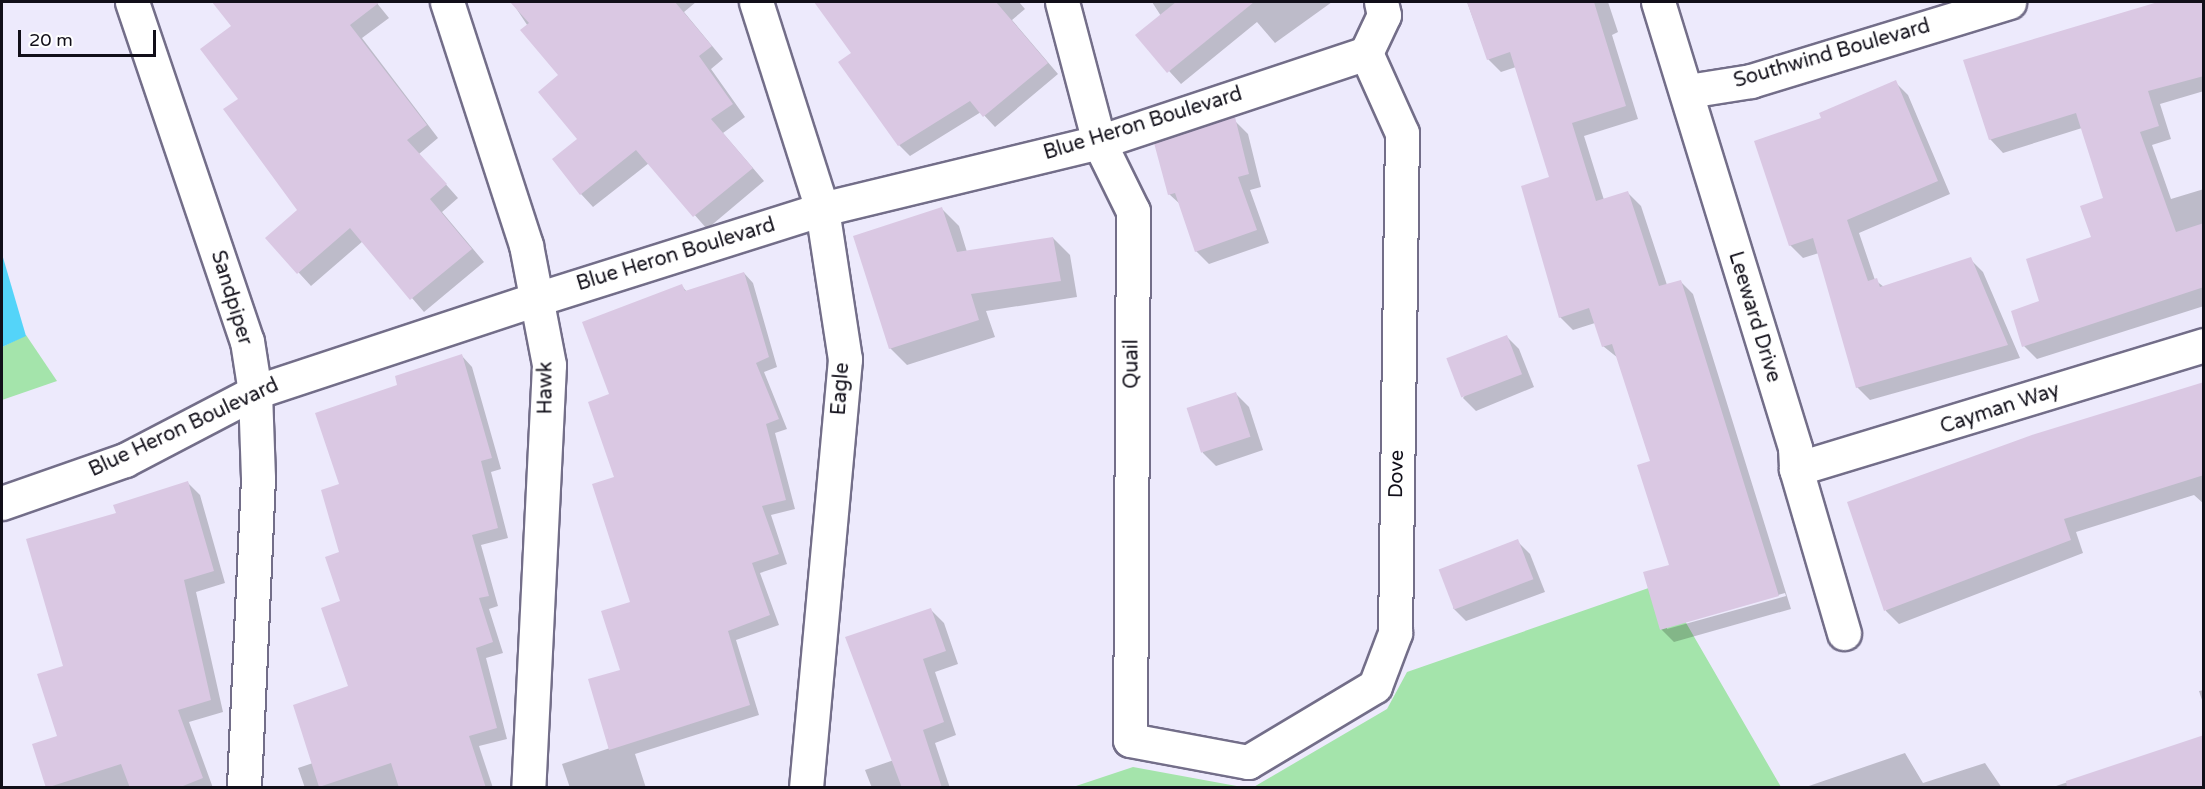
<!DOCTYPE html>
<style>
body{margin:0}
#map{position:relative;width:2205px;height:789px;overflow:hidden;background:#edeafc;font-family:"Varela Round",sans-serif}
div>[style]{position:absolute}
.green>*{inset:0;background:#a4e4ab}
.water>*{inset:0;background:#54d4f9}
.shadow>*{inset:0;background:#0003}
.building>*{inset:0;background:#dac8e3;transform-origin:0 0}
.roads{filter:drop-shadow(2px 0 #736e89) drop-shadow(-2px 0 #736e89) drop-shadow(0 2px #736e89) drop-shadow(0 -2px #736e89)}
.street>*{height:33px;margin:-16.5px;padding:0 16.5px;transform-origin:16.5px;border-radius:16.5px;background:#fff}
span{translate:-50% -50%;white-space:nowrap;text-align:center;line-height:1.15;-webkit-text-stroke:5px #fff;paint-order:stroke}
.street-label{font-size:20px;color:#110f19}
.frame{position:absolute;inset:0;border:3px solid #110f19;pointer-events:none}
.scale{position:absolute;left:18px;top:30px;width:138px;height:27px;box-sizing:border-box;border:3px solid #110f19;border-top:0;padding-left:8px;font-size:18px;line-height:21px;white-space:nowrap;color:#110f19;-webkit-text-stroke:4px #fff;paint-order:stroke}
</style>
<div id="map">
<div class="green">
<div style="clip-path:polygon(26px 335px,57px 381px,2px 400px,2px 347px)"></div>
<div style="clip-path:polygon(1663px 583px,1781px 787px,1252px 788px,1387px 709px,1407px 672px)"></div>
<div style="clip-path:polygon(1133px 767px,1242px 787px,1073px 787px)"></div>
</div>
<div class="water">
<div style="clip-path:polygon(2px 254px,26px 336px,2px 347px)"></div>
</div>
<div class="shadow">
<div style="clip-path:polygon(214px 2px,376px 2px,389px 18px,362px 38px,438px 138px,419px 154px,458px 198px,442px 212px,484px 262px,424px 312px,363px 241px,311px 286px,267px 238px,299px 210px,240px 99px,233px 26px)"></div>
<div style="clip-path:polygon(512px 2px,696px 2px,684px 12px,723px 59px,711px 69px,745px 117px,723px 133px,764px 181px,707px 229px,649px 163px,593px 207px,581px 194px,579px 139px,560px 75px)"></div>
<div style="clip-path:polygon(835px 2px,1019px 2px,1025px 9px,1012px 20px,1058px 74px,995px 127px,981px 112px,910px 156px,899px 145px,853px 53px,822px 11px)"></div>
<div style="clip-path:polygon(1152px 2px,1332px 2px,1275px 43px,1257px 22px,1181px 84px,1137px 36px,1161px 16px)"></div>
<div style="clip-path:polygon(evenodd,1467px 2px,1608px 2px,1618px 32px,1612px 35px,1638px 119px,1584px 136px,1604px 200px,1628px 193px,1641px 206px,1667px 285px,1680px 281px,1693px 294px,1791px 609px,1674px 642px,1661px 629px,1671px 566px,1652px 462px,1618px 358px,1603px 346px,1595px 323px,1573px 330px,1560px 317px,1551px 178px,1516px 67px,1501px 72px,1488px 59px,1467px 2px,1785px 593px,1786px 596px,1667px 629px,1667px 626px,1785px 593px)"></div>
<div style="clip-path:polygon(2162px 2px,2204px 2px,2204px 91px,2160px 104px,2171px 139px,2152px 145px,2171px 199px,2204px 189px,2204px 306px,2037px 359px,2024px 346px,2041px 302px,2093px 238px,2105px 199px,2082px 128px,2003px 153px,1990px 139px,1965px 61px)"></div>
<div style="clip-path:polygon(1895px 82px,1908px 95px,1950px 194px,1859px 233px,1875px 280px,1884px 287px,1970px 259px,1983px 272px,2020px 358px,1870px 400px,1857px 387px,1819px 253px,1803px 258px,1790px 245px,1823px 119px)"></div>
<div style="clip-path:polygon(1235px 121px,1248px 134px,1261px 187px,1250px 190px,1269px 243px,1209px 264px,1196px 251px,1181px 205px,1169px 194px)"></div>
<div style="clip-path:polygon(942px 209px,959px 226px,967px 252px,1053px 238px,1070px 255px,1077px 297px,986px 311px,995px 337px,907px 365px,890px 348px)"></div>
<div style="clip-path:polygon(744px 273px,753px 283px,777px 367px,764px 372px,787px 429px,775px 433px,795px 509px,771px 515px,787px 564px,760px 573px,779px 625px,736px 640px,759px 715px,635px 754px,646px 788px,570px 788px,562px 764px,610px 748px,632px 603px,611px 395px,682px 286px,687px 292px)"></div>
<div style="clip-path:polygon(1506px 336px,1519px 349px,1534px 387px,1476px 411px,1463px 398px)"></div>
<div style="clip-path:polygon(462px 356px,472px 367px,501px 469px,491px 472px,508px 538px,481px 545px,498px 606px,489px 609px,503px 653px,486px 658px,507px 739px,479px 746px,493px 788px,305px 788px,298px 768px,313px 763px,350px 687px,342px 602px,341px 485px,399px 385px)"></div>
<div style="clip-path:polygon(2204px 385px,2204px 504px,2194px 495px,2076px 532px,2083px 553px,1899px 624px,1886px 611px,1849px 503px)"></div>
<div style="clip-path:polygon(1236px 394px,1249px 407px,1263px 450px,1216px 466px,1203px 453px,1189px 410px)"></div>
<div style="clip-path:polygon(188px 483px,200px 495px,225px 583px,196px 592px,223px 712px,189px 722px,213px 788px,48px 788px,34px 745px,59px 737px,65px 667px,118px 514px)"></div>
<div style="clip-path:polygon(1517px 541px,1530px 554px,1545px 592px,1466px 621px,1453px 608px)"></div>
<div style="clip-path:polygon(931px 610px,944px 623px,958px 664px,935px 672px,956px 735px,935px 743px,950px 788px,872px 788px,865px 770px,894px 760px)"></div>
<div style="clip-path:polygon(2204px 690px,2204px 706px,2199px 691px)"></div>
<div style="clip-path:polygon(2204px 737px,2204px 788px,2050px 788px)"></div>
<div style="clip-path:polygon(1905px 753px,1923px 783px,1985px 763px,2002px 788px,1803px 788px)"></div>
</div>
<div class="building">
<div style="clip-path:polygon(212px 2px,380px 2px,350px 25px,427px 125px,407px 140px,447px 184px,430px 199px,472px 249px,410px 300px,350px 228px,297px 274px,265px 238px,297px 210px,223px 109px,238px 99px,200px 49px,231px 26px)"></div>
<div style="clip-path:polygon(510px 2px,675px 2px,712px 46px,699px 56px,733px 104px,711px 119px,753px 168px,693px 217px,636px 150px,580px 195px,552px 159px,577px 139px,538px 92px,558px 75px,520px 30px,529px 23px)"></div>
<div style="clip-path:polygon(814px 2px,996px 2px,1048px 63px,983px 117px,970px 101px,898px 146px,838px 62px,851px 53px)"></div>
<div style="clip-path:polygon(1176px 2px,1254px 2px,1167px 73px,1135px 35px)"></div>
<div style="clip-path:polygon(1467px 2px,1594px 2px,1626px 106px,1572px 123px,1596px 201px,1628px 191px,1659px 286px,1681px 280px,1779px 596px,1660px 630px,1643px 572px,1669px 565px,1637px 465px,1650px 461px,1612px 344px,1602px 347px,1589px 308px,1559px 318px,1521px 186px,1549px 177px,1510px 52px,1487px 60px)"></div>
<div style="clip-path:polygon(2158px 2px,2204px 2px,2204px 76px,2148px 91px,2159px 126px,2140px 132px,2176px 232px,2204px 223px,2204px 287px,2022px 347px,2011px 311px,2039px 301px,2026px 259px,2091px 237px,2080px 206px,2103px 198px,2076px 113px,1989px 140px,1963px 60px)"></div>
<div style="clip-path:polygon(1896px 80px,1938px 181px,1847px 220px,1868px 281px,1877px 278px,1880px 287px,1971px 257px,2008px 345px,1856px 388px,1813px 238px,1789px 246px,1754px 141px,1821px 118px,1819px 113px)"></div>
<div style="clip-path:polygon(1235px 117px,1249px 174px,1238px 177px,1257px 230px,1195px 252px,1175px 193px,1168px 195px,1154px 143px)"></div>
<div style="clip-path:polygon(942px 207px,957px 252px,1053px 237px,1061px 281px,971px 294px,979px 320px,889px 349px,853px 236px)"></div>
<div style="clip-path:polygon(744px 272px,769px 357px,756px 363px,779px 419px,766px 424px,786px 500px,762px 506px,779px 554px,752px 563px,770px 615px,728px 631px,750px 705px,609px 750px,588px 679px,620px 670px,601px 611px,630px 602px,592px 484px,614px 477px,588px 402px,609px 394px,582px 322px,682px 284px,685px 291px)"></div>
<div style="left:1507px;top:335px;width:42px;height:65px;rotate:69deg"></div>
<div style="clip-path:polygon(462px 354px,492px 458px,481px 461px,498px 528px,472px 535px,489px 596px,479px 598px,493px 642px,476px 648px,497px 728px,469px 736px,486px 788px,399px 788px,391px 763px,319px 787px,293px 705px,348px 686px,321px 608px,340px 601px,325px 557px,339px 552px,321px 490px,339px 484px,315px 413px,397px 385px,395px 376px)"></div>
<div style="clip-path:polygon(2204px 382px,2204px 475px,2064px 519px,2071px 540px,1884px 611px,1847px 502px,2035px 434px)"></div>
<div style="left:1236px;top:392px;width:47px;height:52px;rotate:72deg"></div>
<div style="clip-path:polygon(188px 481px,214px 571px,184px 580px,211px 700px,178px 710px,203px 778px,178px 788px,130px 788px,121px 764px,46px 788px,32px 744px,57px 736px,37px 674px,63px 666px,26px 539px,116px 513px,113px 505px)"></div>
<div style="left:1518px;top:539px;width:43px;height:85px;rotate:69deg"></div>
<div style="clip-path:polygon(931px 608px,946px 651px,923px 659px,944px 722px,923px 730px,942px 788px,902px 788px,845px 637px)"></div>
<div style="clip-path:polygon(2204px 735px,2204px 788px,2067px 788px,2066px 781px)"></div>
</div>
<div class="roads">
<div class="street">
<div style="left:132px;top:2px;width:358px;rotate:71.3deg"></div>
<div style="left:247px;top:341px;width:52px;rotate:81.1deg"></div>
<div style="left:255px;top:392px;width:86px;rotate:88deg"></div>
<div style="left:258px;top:478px;width:310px;rotate:92.6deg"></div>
<div style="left:447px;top:2px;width:256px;rotate:72deg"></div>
<div style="left:526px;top:245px;width:122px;rotate:79.1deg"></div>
<div style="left:549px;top:365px;width:424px;rotate:92.8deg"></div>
<div style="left:756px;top:2px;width:217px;rotate:72.3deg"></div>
<div style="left:822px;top:209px;width:152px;rotate:81.3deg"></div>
<div style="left:845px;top:359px;width:431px;rotate:95.2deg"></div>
<div style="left:1062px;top:2px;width:145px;rotate:75.2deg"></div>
<div style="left:1099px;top:142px;width:77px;rotate:63.8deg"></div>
<div style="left:1133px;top:211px;width:529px;rotate:90.32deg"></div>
<div style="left:1130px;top:740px;width:120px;rotate:10.6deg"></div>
<div style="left:1248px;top:762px;width:148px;rotate:-30.9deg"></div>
<div style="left:1375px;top:686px;width:57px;rotate:-69.3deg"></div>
<div style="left:1395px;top:633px;width:500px;rotate:-89.2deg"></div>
<div style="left:1402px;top:133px;width:88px;rotate:-114.2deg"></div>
<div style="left:1366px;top:53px;width:42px;rotate:-64.7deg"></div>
<div style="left:1384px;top:15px;width:13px;rotate:-103deg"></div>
<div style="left:1658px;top:2px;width:467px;rotate:72.9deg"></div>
<div style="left:1795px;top:448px;width:21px;rotate:87deg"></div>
<div style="left:1796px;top:469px;width:171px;rotate:73.7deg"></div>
<div style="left:1688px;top:91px;width:64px;rotate:-9deg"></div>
<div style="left:1751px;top:81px;width:270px;rotate:-17deg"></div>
<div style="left:1796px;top:469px;width:426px;rotate:-16.9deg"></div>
<div style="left:2px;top:503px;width:130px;rotate:-19.3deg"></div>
<div style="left:125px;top:460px;width:147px;rotate:-27.6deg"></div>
<div style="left:255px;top:392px;width:297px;rotate:-18.3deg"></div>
<div style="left:537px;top:299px;width:299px;rotate:-17.5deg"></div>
<div style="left:822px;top:209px;width:285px;rotate:-13.6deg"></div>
<div style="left:1099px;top:142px;width:281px;rotate:-18.4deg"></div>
</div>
</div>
<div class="street-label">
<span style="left:1832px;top:54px;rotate:-16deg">Southwind Boulevard</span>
<span style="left:1143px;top:124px;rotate:-17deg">Blue Heron Boulevard</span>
<span style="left:676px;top:255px;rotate:-17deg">Blue Heron Boulevard</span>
<span style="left:231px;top:298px;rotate:73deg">Sandpiper</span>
<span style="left:1754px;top:317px;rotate:73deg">Leeward Drive</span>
<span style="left:1132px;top:364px;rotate:-90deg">Quail</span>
<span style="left:546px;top:388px;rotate:-90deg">Hawk</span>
<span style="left:841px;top:389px;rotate:-86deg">Eagle</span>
<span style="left:2000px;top:409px;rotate:-18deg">Cayman Way</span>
<span style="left:184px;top:428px;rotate:-25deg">Blue Heron Boulevard</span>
<span style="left:1397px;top:474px;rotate:-89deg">Dove</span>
</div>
<div class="frame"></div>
<div class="scale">20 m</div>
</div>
